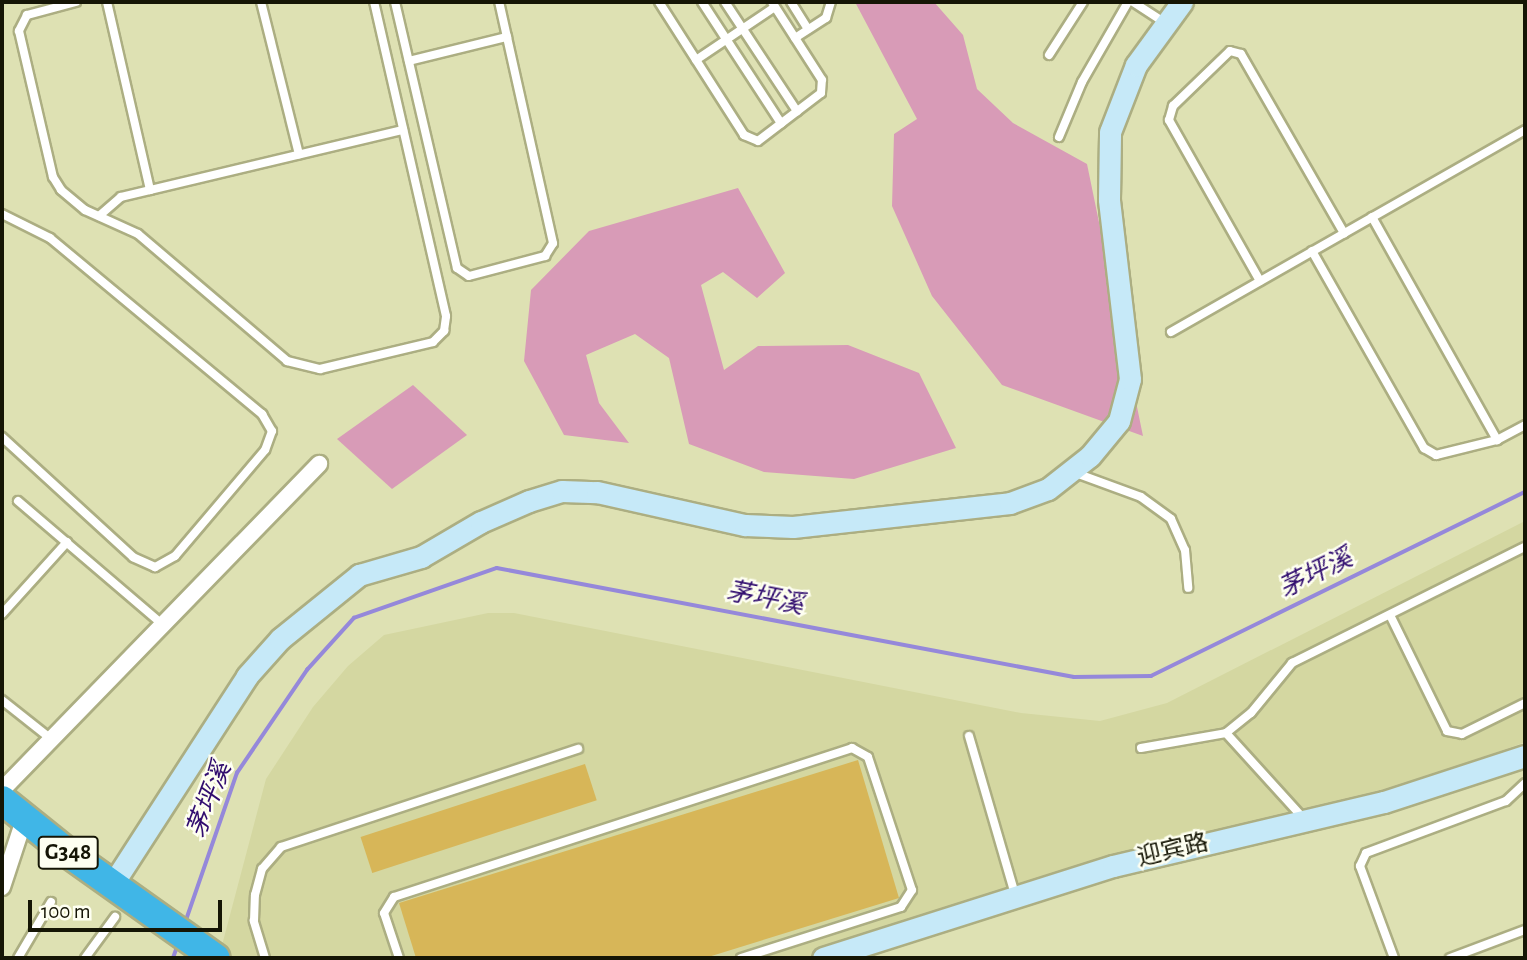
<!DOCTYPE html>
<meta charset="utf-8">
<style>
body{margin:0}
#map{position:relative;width:1527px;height:960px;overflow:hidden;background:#dee1b3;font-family:"Alegreya Sans","Noto Sans SC",sans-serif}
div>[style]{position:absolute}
.built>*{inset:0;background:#d4d7a1}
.green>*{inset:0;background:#d89bb7}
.stream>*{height:3.5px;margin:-1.75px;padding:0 1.75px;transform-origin:1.75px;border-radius:1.75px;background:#9588da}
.building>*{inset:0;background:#d7b658;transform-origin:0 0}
.roads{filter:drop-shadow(2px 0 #acae82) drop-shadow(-2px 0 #acae82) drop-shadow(0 2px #acae82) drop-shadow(0 -2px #acae82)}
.lane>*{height:8px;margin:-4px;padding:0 4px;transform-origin:4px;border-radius:4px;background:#fff}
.street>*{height:16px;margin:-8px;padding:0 8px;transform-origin:8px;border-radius:8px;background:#fff}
.secondary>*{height:21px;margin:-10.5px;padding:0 10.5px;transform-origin:10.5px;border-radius:10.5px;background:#c6e9f8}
.highway>*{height:28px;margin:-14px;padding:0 14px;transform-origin:14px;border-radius:14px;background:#40b6e7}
span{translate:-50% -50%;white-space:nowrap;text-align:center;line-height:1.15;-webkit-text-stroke:5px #fefff1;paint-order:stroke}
.shield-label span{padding:2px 5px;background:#fefff1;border:2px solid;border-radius:5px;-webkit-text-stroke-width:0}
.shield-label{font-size:23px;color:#151505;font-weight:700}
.street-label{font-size:24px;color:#151505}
.water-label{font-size:26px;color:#310d6f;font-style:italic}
.frame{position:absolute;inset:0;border:4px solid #151505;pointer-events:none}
.scale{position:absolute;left:28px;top:900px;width:194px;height:32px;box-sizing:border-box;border:4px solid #151505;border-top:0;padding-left:9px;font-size:21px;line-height:24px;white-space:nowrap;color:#151505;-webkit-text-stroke:5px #fefff1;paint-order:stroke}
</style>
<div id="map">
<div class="built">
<div style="clip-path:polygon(1525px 521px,1525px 742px,1419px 781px,1234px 826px,813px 958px,233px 958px,221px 949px,266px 779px,313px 707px,348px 666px,384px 635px,488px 613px,514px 613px,1021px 713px,1100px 721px,1167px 703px)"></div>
</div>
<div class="green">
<div style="clip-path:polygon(855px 2px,934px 2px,963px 35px,977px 89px,1013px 123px,1087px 164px,1143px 436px,1002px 385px,932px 296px,892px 206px,894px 134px,917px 119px)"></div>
<div style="clip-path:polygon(738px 188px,785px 273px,757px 298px,723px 272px,701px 285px,724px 370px,758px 346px,848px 345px,919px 373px,956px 448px,854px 479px,764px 472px,689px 444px,669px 358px,635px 334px,586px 355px,599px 403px,629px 443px,564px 435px,524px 361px,531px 290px,589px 231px)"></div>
<div style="clip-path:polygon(413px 385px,467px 435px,392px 489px,337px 439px)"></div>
</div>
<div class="stream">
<div style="left:185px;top:923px;width:159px;rotate:-70.9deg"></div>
<div style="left:237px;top:773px;width:125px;rotate:-55.8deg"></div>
<div style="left:307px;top:670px;width:70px;rotate:-47.9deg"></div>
<div style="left:354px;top:618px;width:151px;rotate:-19.3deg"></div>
<div style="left:497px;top:568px;width:587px;rotate:10.7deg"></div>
<div style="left:1074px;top:677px;width:77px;rotate:-0.7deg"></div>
<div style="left:1151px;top:676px;width:417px;rotate:-26.2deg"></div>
<div style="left:173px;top:958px;width:15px;rotate:-70deg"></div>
</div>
<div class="building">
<div style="clip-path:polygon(858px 760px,899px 898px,705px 958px,416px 958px,399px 903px)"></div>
<div style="left:585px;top:764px;width:38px;height:236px;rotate:72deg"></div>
</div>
<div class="roads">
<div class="lane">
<div style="left:76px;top:2px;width:51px;rotate:165.1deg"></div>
<div style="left:27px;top:15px;width:18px;rotate:117deg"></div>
<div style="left:19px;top:31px;width:150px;rotate:76.9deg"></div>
<div style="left:53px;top:177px;width:15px;rotate:58deg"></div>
<div style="left:61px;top:190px;width:31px;rotate:40deg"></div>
<div style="left:85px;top:210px;width:58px;rotate:24.4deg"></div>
<div style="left:138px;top:234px;width:196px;rotate:40.4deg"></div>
<div style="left:287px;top:361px;width:34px;rotate:14deg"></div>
<div style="left:320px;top:369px;width:116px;rotate:-13.4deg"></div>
<div style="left:433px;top:342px;width:16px;rotate:-45deg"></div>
<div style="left:444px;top:331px;width:15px;rotate:-82deg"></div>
<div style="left:446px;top:316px;width:322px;rotate:-102.9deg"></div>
<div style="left:107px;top:2px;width:193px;rotate:77.1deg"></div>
<div style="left:261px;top:2px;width:157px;rotate:76deg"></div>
<div style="left:395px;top:2px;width:273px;rotate:76.9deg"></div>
<div style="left:457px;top:268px;width:14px;rotate:34deg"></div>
<div style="left:469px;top:276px;width:79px;rotate:-14.7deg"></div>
<div style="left:545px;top:256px;width:15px;rotate:-58deg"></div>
<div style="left:553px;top:243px;width:247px;rotate:-102.6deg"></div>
<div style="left:659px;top:2px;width:158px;rotate:57.4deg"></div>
<div style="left:744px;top:135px;width:15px;rotate:23deg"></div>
<div style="left:758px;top:141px;width:79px;rotate:-37.3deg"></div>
<div style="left:821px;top:93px;width:13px;rotate:-86deg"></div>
<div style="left:822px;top:80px;width:93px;rotate:-122.7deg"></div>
<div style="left:702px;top:2px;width:145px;rotate:56.9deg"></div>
<div style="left:725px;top:2px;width:131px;rotate:56.6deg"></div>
<div style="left:791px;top:2px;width:32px;rotate:58deg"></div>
<div style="left:1133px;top:2px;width:37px;rotate:33deg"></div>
<div style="left:795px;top:38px;width:37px;rotate:-33deg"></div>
<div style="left:826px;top:18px;width:17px;rotate:-73deg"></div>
<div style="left:1049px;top:55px;width:63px;rotate:-57.3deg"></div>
<div style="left:696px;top:60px;width:95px;rotate:-33.9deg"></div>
<div style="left:409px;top:61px;width:101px;rotate:-13.8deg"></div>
<div style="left:1059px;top:137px;width:60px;rotate:-67.3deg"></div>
<div style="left:1082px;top:82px;width:92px;rotate:-60.1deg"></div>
<div style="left:2px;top:214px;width:54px;rotate:26.6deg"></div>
<div style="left:50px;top:238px;width:276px;rotate:39.7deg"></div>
<div style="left:262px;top:414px;width:20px;rotate:60deg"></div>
<div style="left:272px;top:431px;width:20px;rotate:110deg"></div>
<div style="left:265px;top:450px;width:139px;rotate:130.3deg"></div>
<div style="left:175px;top:556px;width:23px;rotate:151deg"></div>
<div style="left:155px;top:567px;width:24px;rotate:-156deg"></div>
<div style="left:133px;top:557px;width:178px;rotate:-137.5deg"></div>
<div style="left:99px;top:216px;width:29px;rotate:-41deg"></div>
<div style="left:121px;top:197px;width:290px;rotate:-13.4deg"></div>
<div style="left:1372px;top:217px;width:256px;rotate:60.7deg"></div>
<div style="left:1312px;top:251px;width:227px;rotate:60.4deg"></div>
<div style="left:1424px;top:448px;width:14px;rotate:30deg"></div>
<div style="left:1436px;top:455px;width:63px;rotate:-13.8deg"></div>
<div style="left:1497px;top:440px;width:32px;rotate:-28deg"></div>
<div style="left:1260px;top:281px;width:185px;rotate:-119.5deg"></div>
<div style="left:1169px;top:120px;width:15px;rotate:-74deg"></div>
<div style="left:1173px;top:106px;width:79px;rotate:-44deg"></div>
<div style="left:1230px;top:51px;width:11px;rotate:15deg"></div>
<div style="left:1241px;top:54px;width:207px;rotate:60.1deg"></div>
<div style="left:1171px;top:332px;width:408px;rotate:-29.7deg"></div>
<div style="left:1073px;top:472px;width:72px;rotate:20.2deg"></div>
<div style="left:1141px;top:497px;width:37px;rotate:36deg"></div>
<div style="left:1171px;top:519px;width:34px;rotate:66deg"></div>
<div style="left:1185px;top:550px;width:38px;rotate:85deg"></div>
<div style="left:18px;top:501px;width:189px;rotate:40.5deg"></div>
<div style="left:2px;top:614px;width:97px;rotate:-47.9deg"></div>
<div style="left:1390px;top:615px;width:129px;rotate:63.8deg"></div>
<div style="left:1447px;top:731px;width:15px;rotate:11deg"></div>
<div style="left:1462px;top:734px;width:70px;rotate:-26.2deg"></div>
<div style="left:2px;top:700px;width:63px;rotate:38.5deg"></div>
<div style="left:1226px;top:733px;width:116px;rotate:47.8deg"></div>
<div style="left:969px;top:736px;width:165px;rotate:73.8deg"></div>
<div style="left:1141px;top:748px;width:86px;rotate:-10deg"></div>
<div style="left:1226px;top:733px;width:32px;rotate:-39deg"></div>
<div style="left:1251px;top:713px;width:65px;rotate:-50.6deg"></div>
<div style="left:1292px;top:663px;width:260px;rotate:-26.5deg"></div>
<div style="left:18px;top:958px;width:65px;rotate:-59.5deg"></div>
<div style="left:85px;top:958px;width:51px;rotate:-53.8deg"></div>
<div style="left:265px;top:958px;width:39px;rotate:-107deg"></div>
<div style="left:254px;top:921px;width:26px;rotate:-88deg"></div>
<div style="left:255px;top:895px;width:27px;rotate:-75deg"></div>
<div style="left:262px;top:869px;width:29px;rotate:-49deg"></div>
<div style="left:281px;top:847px;width:313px;rotate:-18.3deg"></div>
<div style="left:399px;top:958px;width:47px;rotate:-108.4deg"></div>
<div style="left:384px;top:913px;width:19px;rotate:-58deg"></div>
<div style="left:394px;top:897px;width:482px;rotate:-18deg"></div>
<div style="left:852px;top:748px;width:18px;rotate:29deg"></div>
<div style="left:868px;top:757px;width:140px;rotate:71.7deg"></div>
<div style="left:912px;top:890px;width:20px;rotate:123deg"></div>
<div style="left:901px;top:907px;width:168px;rotate:162.3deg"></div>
<div style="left:1394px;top:958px;width:98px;rotate:-110.3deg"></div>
<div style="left:1360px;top:866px;width:14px;rotate:-65deg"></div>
<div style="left:1366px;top:853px;width:149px;rotate:-20.4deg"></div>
<div style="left:1506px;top:801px;width:26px;rotate:-43deg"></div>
<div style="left:1450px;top:958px;width:80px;rotate:-20.5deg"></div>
</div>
<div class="street">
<div style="left:2px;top:790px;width:455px;rotate:-45.8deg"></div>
<div style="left:2px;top:887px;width:71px;rotate:-71.8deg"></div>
</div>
<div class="secondary">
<div style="left:112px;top:885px;width:249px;rotate:-57.1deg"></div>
<div style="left:247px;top:676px;width:50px;rotate:-48.3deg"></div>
<div style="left:280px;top:639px;width:102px;rotate:-39deg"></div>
<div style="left:359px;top:575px;width:65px;rotate:-16.2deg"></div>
<div style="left:421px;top:557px;width:69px;rotate:-30.3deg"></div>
<div style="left:481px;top:522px;width:52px;rotate:-23.6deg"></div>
<div style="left:529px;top:501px;width:34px;rotate:-17deg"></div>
<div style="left:562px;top:491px;width:35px;rotate:2deg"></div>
<div style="left:597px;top:492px;width:152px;rotate:12.6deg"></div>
<div style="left:745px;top:525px;width:48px;rotate:2.4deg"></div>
<div style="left:793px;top:527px;width:218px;rotate:-6.3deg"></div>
<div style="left:1010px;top:503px;width:40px;rotate:-20.2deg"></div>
<div style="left:1048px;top:489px;width:53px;rotate:-38.2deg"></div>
<div style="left:1090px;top:456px;width:45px;rotate:-50.4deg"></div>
<div style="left:1119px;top:421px;width:43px;rotate:-75.3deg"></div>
<div style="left:1130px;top:379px;width:181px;rotate:-96.7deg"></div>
<div style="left:1109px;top:199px;width:67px;rotate:-89.1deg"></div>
<div style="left:1110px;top:132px;width:72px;rotate:-68.8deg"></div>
<div style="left:1136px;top:65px;width:78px;rotate:-53.9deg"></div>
<div style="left:823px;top:958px;width:304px;rotate:-17.6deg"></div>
<div style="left:1113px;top:866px;width:278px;rotate:-13.3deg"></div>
<div style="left:1384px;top:802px;width:148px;rotate:-18.1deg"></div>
</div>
<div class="highway">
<div style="left:2px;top:800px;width:85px;rotate:38.8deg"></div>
<div style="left:68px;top:853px;width:181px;rotate:35.4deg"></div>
</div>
</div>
<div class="shield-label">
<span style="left:68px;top:853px">G348</span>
</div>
<div class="street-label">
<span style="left:1173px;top:851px;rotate:-13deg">迎宾路</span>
</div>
<div class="water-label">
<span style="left:1316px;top:574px;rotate:-26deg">茅坪溪</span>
<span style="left:765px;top:599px;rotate:11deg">茅坪溪</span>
<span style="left:210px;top:800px;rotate:-69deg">茅坪溪</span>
</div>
<div class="frame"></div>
<div class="scale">100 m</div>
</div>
